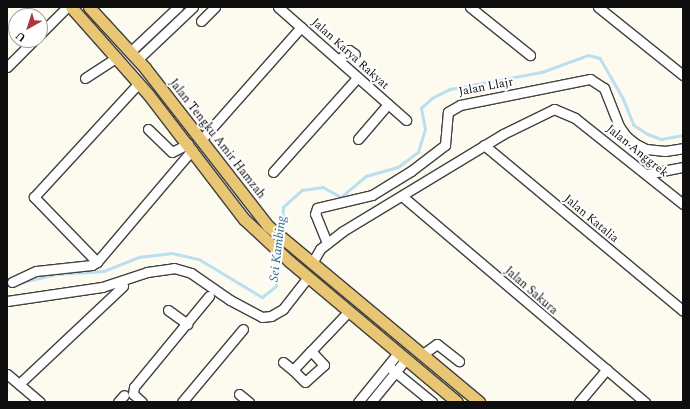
<!DOCTYPE html>
<style>
body{margin:0}
#map{position:relative;width:690px;height:409px;overflow:hidden;background:#fdfaf0;font-family:Spectral,serif}
div>[style]{position:absolute}
.stream>*{height:2.5px;margin:-1.25px;padding:0 1.25px;transform-origin:1.25px;border-radius:1.25px;background:#badfef}
.roads{filter:drop-shadow(1px 0 #414141) drop-shadow(-1px 0 #414141) drop-shadow(0 1px #414141) drop-shadow(0 -1px #414141)}
.minor>*{height:9px;margin:-4.5px;padding:0 4.5px;transform-origin:4.5px;border-radius:4.5px;background:#fff}
.major>*{height:11px;margin:-5.5px;padding:0 5.5px;transform-origin:5.5px;border-radius:5.5px;background:#e9c674}
span{translate:-50% -50%;white-space:nowrap;text-align:center;line-height:1.15;-webkit-text-stroke:4px #fff;paint-order:stroke}
.street-label{font-size:12px;color:#0e0e0e}
.water-label{font-size:13px;color:#256991;font-style:italic}
.frame{position:absolute;inset:0;border:8px solid #0e0e0e;pointer-events:none}
.north{position:absolute;left:8px;top:8px;width:40px;height:40px;box-sizing:border-box;background:#fff;border:1px solid #9f9f9f;border-radius:50%;rotate:219deg;font-size:11px;font-weight:700;line-height:16px;text-align:center;color:#0e0e0e}
.north::after{content:'';display:block;margin:auto;width:14px;height:18px;background:#ae3542;clip-path:polygon(50% 0,100% 100%,50% 72%,0 100%)}
</style>
<div id="map">
<div class="stream">
<div style="left:281px;top:232px;width:25px;rotate:-85deg"></div>
<div style="left:283px;top:207px;width:25px;rotate:-42deg"></div>
<div style="left:302px;top:190px;width:21px;rotate:-8deg"></div>
<div style="left:323px;top:187px;width:21px;rotate:29deg"></div>
<div style="left:341px;top:197px;width:33px;rotate:-40deg"></div>
<div style="left:366px;top:176px;width:33px;rotate:-16deg"></div>
<div style="left:398px;top:167px;width:25px;rotate:-37deg"></div>
<div style="left:418px;top:152px;width:24px;rotate:-73deg"></div>
<div style="left:425px;top:129px;width:21px;rotate:-101deg"></div>
<div style="left:421px;top:108px;width:15px;rotate:-42deg"></div>
<div style="left:432px;top:98px;width:20px;rotate:-27deg"></div>
<div style="left:450px;top:89px;width:94px;rotate:-10.5deg"></div>
<div style="left:542px;top:72px;width:49px;rotate:-20.3deg"></div>
<div style="left:588px;top:55px;width:12px;rotate:14deg"></div>
<div style="left:600px;top:58px;width:46px;rotate:60.1deg"></div>
<div style="left:623px;top:98px;width:29px;rotate:68deg"></div>
<div style="left:634px;top:125px;width:17px;rotate:33deg"></div>
<div style="left:648px;top:134px;width:14px;rotate:21deg"></div>
<div style="left:661px;top:139px;width:22px;rotate:-10deg"></div>
<div style="left:18px;top:283px;width:40px;rotate:-13deg"></div>
<div style="left:57px;top:274px;width:47px;rotate:-3.7deg"></div>
<div style="left:104px;top:271px;width:38px;rotate:-22deg"></div>
<div style="left:139px;top:257px;width:33px;rotate:-7deg"></div>
<div style="left:172px;top:253px;width:28px;rotate:13deg"></div>
<div style="left:199px;top:259px;width:74px;rotate:31.1deg"></div>
<div style="left:262px;top:297px;width:18px;rotate:-38deg"></div>
<div style="left:276px;top:286px;width:31px;rotate:-86deg"></div>
</div>
<div class="roads">
<div class="minor">
<div style="left:278px;top:7px;width:171px;rotate:41.4deg"></div>
<div style="left:470px;top:7px;width:77px;rotate:38.7deg"></div>
<div style="left:598px;top:7px;width:109px;rotate:38.7deg"></div>
<div style="left:201px;top:21px;width:20px;rotate:-45deg"></div>
<div style="left:40px;top:34px;width:38px;rotate:-45deg"></div>
<div style="left:130px;top:52px;width:66px;rotate:-43.2deg"></div>
<div style="left:137px;top:60px;width:77px;rotate:-43.4deg"></div>
<div style="left:339px;top:60px;width:14px;rotate:-45deg"></div>
<div style="left:349px;top:50px;width:7px;rotate:34deg"></div>
<div style="left:7px;top:67px;width:38px;rotate:-45deg"></div>
<div style="left:85px;top:78px;width:38px;rotate:-33deg"></div>
<div style="left:148px;top:129px;width:33px;rotate:44deg"></div>
<div style="left:172px;top:152px;width:18px;rotate:-27deg"></div>
<div style="left:358px;top:139px;width:46px;rotate:-49.4deg"></div>
<div style="left:201px;top:140px;width:151px;rotate:-48.5deg"></div>
<div style="left:484px;top:145px;width:259px;rotate:39.8deg"></div>
<div style="left:273px;top:172px;width:127px;rotate:-48.2deg"></div>
<div style="left:647px;top:174px;width:37px;rotate:-11deg"></div>
<div style="left:402px;top:196px;width:319px;rotate:40.3deg"></div>
<div style="left:327px;top:243px;width:31px;rotate:-112deg"></div>
<div style="left:315px;top:214px;width:6px;rotate:-72deg"></div>
<div style="left:317px;top:208px;width:57px;rotate:-13.3deg"></div>
<div style="left:372px;top:195px;width:46px;rotate:-31.6deg"></div>
<div style="left:411px;top:171px;width:43px;rotate:-37.4deg"></div>
<div style="left:445px;top:145px;width:33px;rotate:-85deg"></div>
<div style="left:448px;top:112px;width:14px;rotate:-30deg"></div>
<div style="left:460px;top:105px;width:133px;rotate:-11.3deg"></div>
<div style="left:590px;top:79px;width:17px;rotate:33deg"></div>
<div style="left:604px;top:88px;width:41px;rotate:68.5deg"></div>
<div style="left:619px;top:126px;width:12px;rotate:55deg"></div>
<div style="left:626px;top:136px;width:13px;rotate:39deg"></div>
<div style="left:636px;top:144px;width:11px;rotate:27deg"></div>
<div style="left:646px;top:149px;width:19px;rotate:6deg"></div>
<div style="left:665px;top:151px;width:18px;rotate:-9deg"></div>
<div style="left:97px;top:262px;width:147px;rotate:-49.7deg"></div>
<div style="left:312px;top:263px;width:16px;rotate:-60deg"></div>
<div style="left:320px;top:249px;width:29px;rotate:-38deg"></div>
<div style="left:343px;top:231px;width:187px;rotate:-31.2deg"></div>
<div style="left:503px;top:134px;width:57px;rotate:-26.1deg"></div>
<div style="left:554px;top:109px;width:23px;rotate:23deg"></div>
<div style="left:575px;top:118px;width:138px;rotate:38.5deg"></div>
<div style="left:12px;top:282px;width:26px;rotate:-25deg"></div>
<div style="left:36px;top:271px;width:56px;rotate:-6.1deg"></div>
<div style="left:92px;top:265px;width:6px;rotate:-31deg"></div>
<div style="left:97px;top:262px;width:91px;rotate:-134.1deg"></div>
<div style="left:34px;top:197px;width:155px;rotate:-47.4deg"></div>
<div style="left:7px;top:301px;width:96px;rotate:-8.4deg"></div>
<div style="left:102px;top:287px;width:47px;rotate:-18.4deg"></div>
<div style="left:147px;top:272px;width:27px;rotate:-8deg"></div>
<div style="left:174px;top:268px;width:18px;rotate:16deg"></div>
<div style="left:191px;top:273px;width:47px;rotate:34.7deg"></div>
<div style="left:230px;top:300px;width:36px;rotate:28deg"></div>
<div style="left:262px;top:317px;width:9px;rotate:-6deg"></div>
<div style="left:271px;top:316px;width:14px;rotate:-30deg"></div>
<div style="left:283px;top:309px;width:41px;rotate:-52deg"></div>
<div style="left:168px;top:310px;width:24px;rotate:36deg"></div>
<div style="left:311px;top:351px;width:19px;rotate:47deg"></div>
<div style="left:324px;top:365px;width:25px;rotate:138deg"></div>
<div style="left:305px;top:382px;width:17px;rotate:-135deg"></div>
<div style="left:293px;top:370px;width:26px;rotate:-47deg"></div>
<div style="left:311px;top:351px;width:55px;rotate:-46.5deg"></div>
<div style="left:423px;top:354px;width:17px;rotate:-36deg"></div>
<div style="left:437px;top:344px;width:28px;rotate:38deg"></div>
<div style="left:283px;top:362px;width:13px;rotate:39deg"></div>
<div style="left:388px;top:366px;width:57px;rotate:39.3deg"></div>
<div style="left:7px;top:374px;width:43px;rotate:40.3deg"></div>
<div style="left:19px;top:384px;width:143px;rotate:-43.3deg"></div>
<div style="left:239px;top:394px;width:13px;rotate:39deg"></div>
<div style="left:118px;top:402px;width:9px;rotate:-49deg"></div>
<div style="left:142px;top:402px;width:12px;rotate:-138deg"></div>
<div style="left:133px;top:394px;width:7px;rotate:-82deg"></div>
<div style="left:134px;top:387px;width:118px;rotate:-50.5deg"></div>
<div style="left:182px;top:402px;width:95px;rotate:-50.1deg"></div>
<div style="left:358px;top:402px;width:63px;rotate:-50.8deg"></div>
<div style="left:371px;top:402px;width:55px;rotate:-50.9deg"></div>
<div style="left:579px;top:402px;width:43px;rotate:-49.7deg"></div>
</div>
<div class="major">
<div style="left:71px;top:7px;width:116px;rotate:48.5deg"></div>
<div style="left:148px;top:94px;width:158px;rotate:52.5deg"></div>
<div style="left:244px;top:219px;width:62px;rotate:43deg"></div>
<div style="left:289px;top:261px;width:219px;rotate:40deg"></div>
<div style="left:89px;top:7px;width:83px;rotate:47.4deg"></div>
<div style="left:145px;top:68px;width:200px;rotate:52.1deg"></div>
<div style="left:268px;top:226px;width:275px;rotate:39.8deg"></div>
</div>
</div>
<div class="street-label">
<span style="left:350px;top:54px;rotate:42deg">Jalan Karya Rakyat</span>
<span style="left:486px;top:87px;rotate:-11deg">Jalan Llajr</span>
<span style="left:217px;top:139px;rotate:52deg">Jalan Tengku Amir Hamzah</span>
<span style="left:637px;top:151px;rotate:39deg">Jalan Anggrek</span>
<span style="left:591px;top:219px;rotate:40deg">Jalan Katalia</span>
<span style="left:531px;top:291px;rotate:41deg">Jalan Sakura</span>
</div>
<div class="water-label">
<span style="left:278px;top:249px;rotate:-83deg">Sei Kambing</span>
</div>
<div class="frame"></div>
<div class="north">U</div>
</div>
